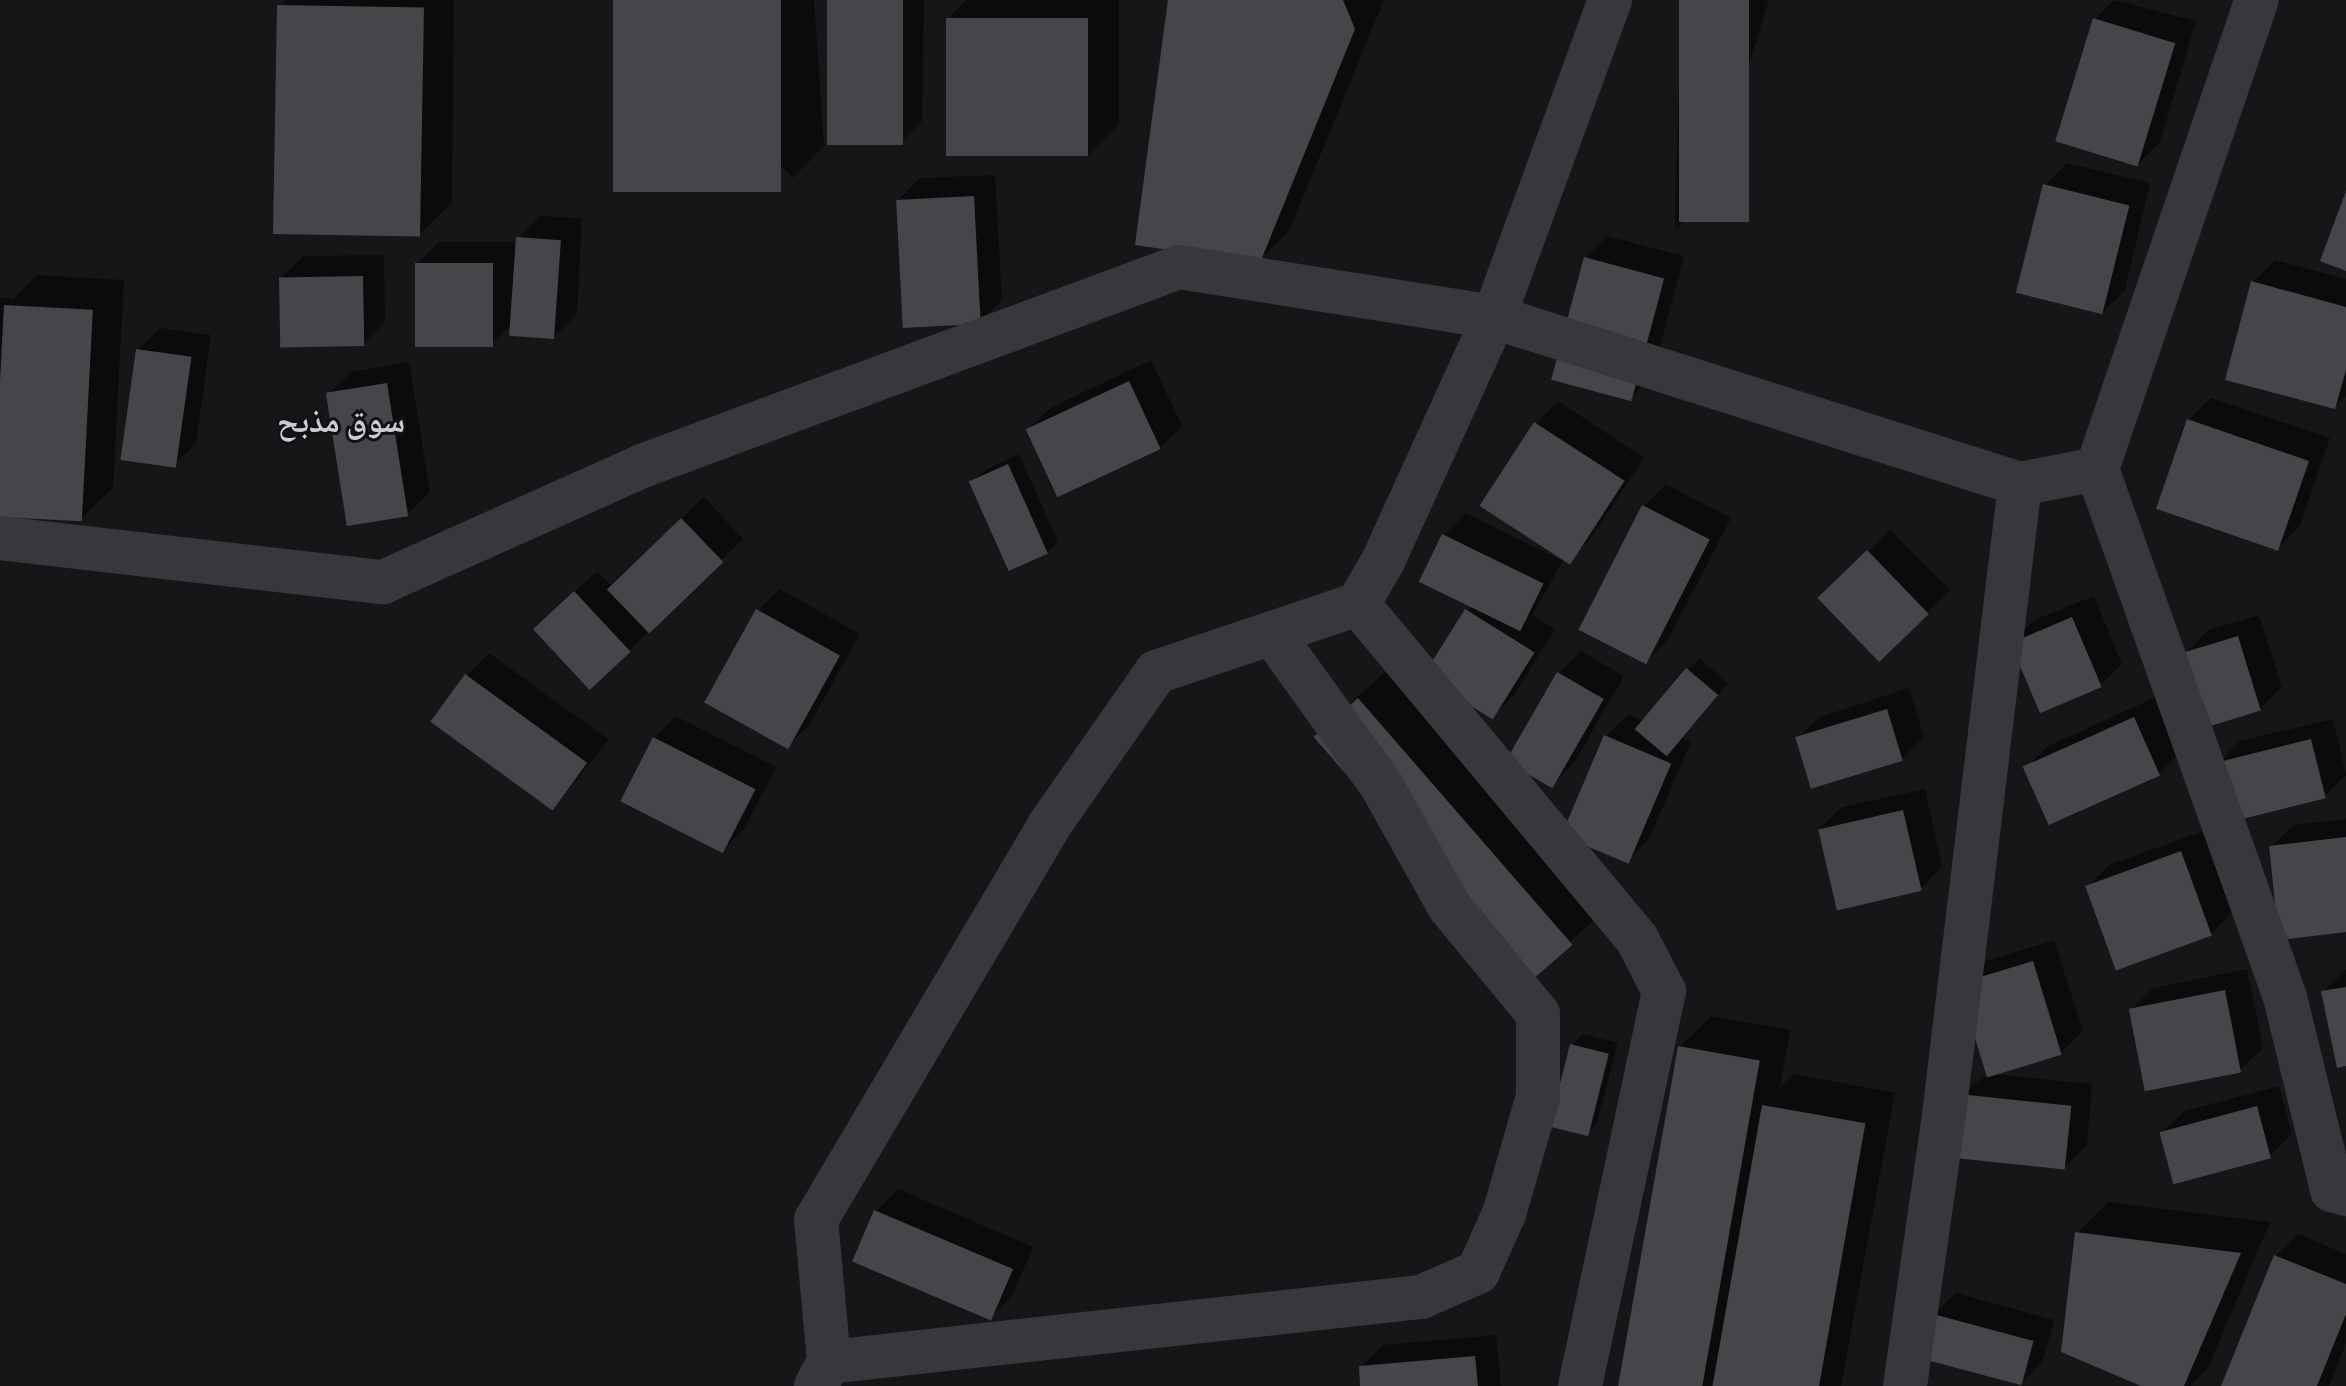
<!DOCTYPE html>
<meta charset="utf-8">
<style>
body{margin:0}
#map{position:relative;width:2346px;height:1386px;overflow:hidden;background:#161618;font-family:"PT Sans Narrow","Noto Naskh Arabic",sans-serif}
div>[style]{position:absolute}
.shadow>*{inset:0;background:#0007;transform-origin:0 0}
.building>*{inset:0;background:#45464a;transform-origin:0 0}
.minor>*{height:44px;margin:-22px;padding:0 22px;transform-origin:22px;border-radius:22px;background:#37383c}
span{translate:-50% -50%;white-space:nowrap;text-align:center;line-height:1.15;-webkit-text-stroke:6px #111113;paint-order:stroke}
.district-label{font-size:32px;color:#caccd3;font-weight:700}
</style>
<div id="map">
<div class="shadow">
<div style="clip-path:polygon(285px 0,454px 0,452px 203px,420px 234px,280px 6px)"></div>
<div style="clip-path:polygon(615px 0,814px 0,824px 146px,793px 178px)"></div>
<div style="clip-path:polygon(829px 0,924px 0,922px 121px,900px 143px)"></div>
<div style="clip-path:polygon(966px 0,1119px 0,1119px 124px,1088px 155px,948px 19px)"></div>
<div style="clip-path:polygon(1170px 0,1384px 0,1290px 229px,1259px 261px)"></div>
<div style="clip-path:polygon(1681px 0,1769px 0,1707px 199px,1675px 230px)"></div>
<div style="clip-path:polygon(2114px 0,2196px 21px,2160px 142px,2138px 164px,2095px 19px)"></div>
<div style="clip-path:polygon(2067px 163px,2150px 183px,2125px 290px,2103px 312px,2045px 185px)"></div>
<div style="clip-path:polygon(995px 175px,1002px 300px,980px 322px,898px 200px,920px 178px)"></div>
<div style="clip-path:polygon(540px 216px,582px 218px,577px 314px,555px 336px,513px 324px,493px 343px,417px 264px,439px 242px,514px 242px,517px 251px,518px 238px)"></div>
<div style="clip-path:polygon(1607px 236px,1684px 256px,1652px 377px,1630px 399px,1585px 258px)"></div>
<div style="clip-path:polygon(384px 255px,385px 322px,363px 344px,281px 278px,303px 256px)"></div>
<div style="clip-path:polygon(2275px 260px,2346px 279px,2346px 396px,2335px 407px,2253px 282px)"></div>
<div style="clip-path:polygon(37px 275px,124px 280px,113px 488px,81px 519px,0 515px,0 297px,13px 299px)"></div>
<div style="clip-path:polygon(160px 328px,211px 335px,196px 443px,174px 465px,138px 350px)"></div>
<div style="clip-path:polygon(1151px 360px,1182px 426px,1160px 448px,1028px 430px,1050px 408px)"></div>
<div style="clip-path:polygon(409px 362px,430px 492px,408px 514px,329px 394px,351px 372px)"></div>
<div style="clip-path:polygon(2211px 398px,2330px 438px,2300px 526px,2278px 548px,2189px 420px)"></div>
<div style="clip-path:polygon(1558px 401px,1644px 458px,1590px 539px,1568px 561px,1482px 504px,1536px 423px)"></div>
<div style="clip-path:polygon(1019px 454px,1058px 542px,1047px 553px,972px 482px,983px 471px)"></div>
<div style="clip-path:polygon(1666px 484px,1731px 518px,1668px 640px,1646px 662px,1644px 506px)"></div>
<div style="clip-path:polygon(704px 497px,743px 539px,629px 651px,557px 608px,597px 571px,610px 585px)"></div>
<div style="clip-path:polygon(1466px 513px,1563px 561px,1532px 615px,1555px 629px,1514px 695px,1492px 717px,1426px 676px,1472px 605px,1444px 535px)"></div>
<div style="left:1890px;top:530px;width:85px;height:97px;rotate:45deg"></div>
<div style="clip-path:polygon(780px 589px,860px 634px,810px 724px,788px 746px,758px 611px)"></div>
<div style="clip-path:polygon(2094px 596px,2122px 664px,2100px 686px,2012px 642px,2034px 620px)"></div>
<div style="clip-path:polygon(2259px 615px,2282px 687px,2260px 709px,2186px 652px,2208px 630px)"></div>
<div style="clip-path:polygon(1581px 651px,1624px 676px,1574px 763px,1552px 785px,1508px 760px,1559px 673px)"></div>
<div style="clip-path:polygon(489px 653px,609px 740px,553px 808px,467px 675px)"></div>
<div style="clip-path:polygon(1699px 658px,1728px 683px,1683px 738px,1691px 742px,1649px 839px,1627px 861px,1606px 736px,1628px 714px,1645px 722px)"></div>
<div style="clip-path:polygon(1390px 668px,1604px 911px,1531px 978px,1348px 705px)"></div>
<div style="clip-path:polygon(1909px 688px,1924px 737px,1902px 759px,1797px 739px,1819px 717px)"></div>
<div style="clip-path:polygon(2156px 697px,2181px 752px,2159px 774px,2026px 768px,2048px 746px)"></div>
<div style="clip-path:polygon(676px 716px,776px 767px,745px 828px,723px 850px,654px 738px)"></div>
<div style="clip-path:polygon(2333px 719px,2346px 775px,2325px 796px,2218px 763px,2240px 741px)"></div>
<div style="clip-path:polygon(1925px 789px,1942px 867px,1920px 889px,1820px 829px,1842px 807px)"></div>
<div style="clip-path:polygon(2346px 819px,2346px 930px,2271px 847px,2293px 825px)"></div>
<div style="clip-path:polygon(2203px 831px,2233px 912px,2211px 934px,2087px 887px,2109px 865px)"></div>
<div style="clip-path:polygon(2054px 940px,2083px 1031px,2061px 1053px,1994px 1074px,2092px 1084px,2087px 1145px,2065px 1167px,1960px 1095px,1988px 1074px,1961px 984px,1983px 962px)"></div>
<div style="clip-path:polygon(2247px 969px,2263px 1048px,2240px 1070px,2131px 1010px,2153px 988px)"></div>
<div style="clip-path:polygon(2345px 970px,2346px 970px,2346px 1064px,2323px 992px)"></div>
<div style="clip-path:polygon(1711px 1016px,1790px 1030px,1780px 1088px,1795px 1074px,1895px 1093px,1841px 1386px,1624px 1386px,1680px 1047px)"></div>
<div style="clip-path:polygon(1583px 1034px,1618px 1043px,1597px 1123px,1586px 1134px,1572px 1045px)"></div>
<div style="clip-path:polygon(2279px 1086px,2292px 1134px,2270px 1156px,2161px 1133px,2184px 1111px)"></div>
<div style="clip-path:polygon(898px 1189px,1033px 1247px,1012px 1296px,990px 1318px,876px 1211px)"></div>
<div style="clip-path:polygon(2108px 1202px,2270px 1222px,2208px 1368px,2190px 1386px,2146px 1386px,2077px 1233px)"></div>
<div style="clip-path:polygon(2298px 1234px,2346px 1254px,2346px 1343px,2329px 1386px,2223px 1386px,2276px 1256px)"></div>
<div style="clip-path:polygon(1956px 1293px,2054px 1320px,2043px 1361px,2021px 1383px,1934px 1315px)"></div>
<div style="clip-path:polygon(1496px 1335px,1501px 1386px,1362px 1386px,1361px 1367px,1383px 1345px)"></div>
</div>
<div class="building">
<div style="left:613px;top:0;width:168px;height:192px"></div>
<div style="left:827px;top:0;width:76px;height:145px"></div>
<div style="clip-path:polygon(1168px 0,1343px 0,1355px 29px,1260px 263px,1135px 245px)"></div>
<div style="left:1679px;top:0;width:70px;height:222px"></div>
<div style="left:277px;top:5px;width:147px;height:229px;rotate:1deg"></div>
<div style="left:946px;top:18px;width:142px;height:138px"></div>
<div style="left:2093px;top:18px;width:86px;height:129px;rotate:17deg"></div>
<div style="left:2043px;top:184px;width:89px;height:112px;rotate:14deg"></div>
<div style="clip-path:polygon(2346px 191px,2346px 271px,2320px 261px)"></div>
<div style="left:974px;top:196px;width:128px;height:78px;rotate:87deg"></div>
<div style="left:516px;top:237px;width:45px;height:99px;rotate:4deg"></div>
<div style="left:1584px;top:257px;width:83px;height:127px;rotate:15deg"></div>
<div style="left:415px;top:263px;width:78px;height:84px"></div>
<div style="left:363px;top:276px;width:70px;height:84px;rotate:89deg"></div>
<div style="clip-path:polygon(2251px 281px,2346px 307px,2346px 370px,2335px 409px,2225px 380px)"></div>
<div style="left:4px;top:305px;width:89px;height:212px;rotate:3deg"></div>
<div style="left:136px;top:349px;width:56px;height:112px;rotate:8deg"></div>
<div style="left:1129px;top:381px;width:75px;height:114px;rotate:65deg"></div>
<div style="left:387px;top:383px;width:135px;height:62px;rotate:81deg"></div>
<div style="left:2187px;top:419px;width:129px;height:95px;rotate:19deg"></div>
<div style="left:1534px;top:422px;width:108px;height:100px;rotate:33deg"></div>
<div style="left:1008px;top:464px;width:98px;height:43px;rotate:66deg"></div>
<div style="left:1642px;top:505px;width:76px;height:140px;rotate:27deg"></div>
<div style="left:681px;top:518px;width:61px;height:103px;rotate:46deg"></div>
<div style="left:1442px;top:534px;width:113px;height:53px;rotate:26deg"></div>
<div style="left:1867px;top:550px;width:89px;height:69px;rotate:46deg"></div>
<div style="left:574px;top:591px;width:83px;height:56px;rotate:47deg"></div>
<div style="left:756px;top:609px;width:96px;height:107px;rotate:29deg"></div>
<div style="left:1465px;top:609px;width:82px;height:79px;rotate:32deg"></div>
<div style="left:2072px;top:617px;width:76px;height:67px;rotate:67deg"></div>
<div style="left:2238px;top:636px;width:78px;height:56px;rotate:73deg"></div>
<div style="left:1686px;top:668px;width:42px;height:80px;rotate:40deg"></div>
<div style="left:1557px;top:672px;width:54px;height:103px;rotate:30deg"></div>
<div style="left:465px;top:674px;width:151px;height:59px;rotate:36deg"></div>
<div style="left:1358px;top:698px;width:327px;height:59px;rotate:49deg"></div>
<div style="left:1887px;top:709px;width:54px;height:96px;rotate:73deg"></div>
<div style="left:2134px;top:717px;width:64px;height:122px;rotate:66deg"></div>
<div style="left:1604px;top:735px;width:73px;height:109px;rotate:23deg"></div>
<div style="left:653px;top:737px;width:115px;height:72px;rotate:27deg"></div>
<div style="left:2311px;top:739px;width:61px;height:98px;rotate:76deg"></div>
<div style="left:1903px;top:810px;width:83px;height:87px;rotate:77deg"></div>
<div style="clip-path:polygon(2346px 837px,2346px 932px,2279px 940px,2269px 846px)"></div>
<div style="left:2181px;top:851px;width:90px;height:102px;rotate:70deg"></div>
<div style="left:2033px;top:961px;width:98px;height:78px;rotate:73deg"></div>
<div style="clip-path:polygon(2346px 987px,2346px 1066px,2337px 1068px,2321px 991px)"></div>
<div style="left:2225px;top:990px;width:84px;height:98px;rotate:79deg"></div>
<div style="left:1570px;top:1044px;width:40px;height:85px;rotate:14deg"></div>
<div style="left:1678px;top:1046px;width:83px;height:345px;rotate:10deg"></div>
<div style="left:1959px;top:1094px;width:113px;height:64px;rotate:6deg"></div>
<div style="left:1762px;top:1105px;width:105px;height:286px;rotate:10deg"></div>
<div style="left:2257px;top:1106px;width:54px;height:101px;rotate:75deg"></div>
<div style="left:874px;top:1210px;width:151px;height:56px;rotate:23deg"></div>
<div style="clip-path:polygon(2075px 1232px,2241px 1253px,2184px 1386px,2141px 1386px,2061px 1352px)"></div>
<div style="clip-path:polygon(2274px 1255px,2346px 1284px,2346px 1314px,2317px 1386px,2221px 1386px)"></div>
<div style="left:1933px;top:1314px;width:104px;height:46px;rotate:15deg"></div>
<div style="clip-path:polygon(1475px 1356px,1478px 1386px,1360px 1386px,1359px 1366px)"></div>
</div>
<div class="minor">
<div style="left:2097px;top:469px;width:560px;rotate:70.4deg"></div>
<div style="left:2285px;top:997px;width:199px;rotate:76.3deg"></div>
<div style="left:2332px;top:1190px;width:15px;rotate:16deg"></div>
<div style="left:0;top:538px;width:386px;rotate:6.6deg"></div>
<div style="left:383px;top:582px;width:284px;rotate:-24.1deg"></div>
<div style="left:642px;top:466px;width:573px;rotate:-20.33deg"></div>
<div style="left:1179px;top:267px;width:319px;rotate:9deg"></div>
<div style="left:1494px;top:317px;width:552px;rotate:17.61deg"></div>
<div style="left:2020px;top:484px;width:78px;rotate:-11deg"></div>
<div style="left:2097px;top:469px;width:496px;rotate:-71.2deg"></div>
<div style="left:1358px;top:604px;width:436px;rotate:50.2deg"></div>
<div style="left:1637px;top:939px;width:59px;rotate:62.6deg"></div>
<div style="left:1664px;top:991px;width:404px;rotate:102deg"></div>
<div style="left:829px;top:1362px;width:143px;rotate:-95.2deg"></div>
<div style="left:816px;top:1220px;width:456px;rotate:-59.4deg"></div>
<div style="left:1048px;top:827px;width:189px;rotate:-55.1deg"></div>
<div style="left:1156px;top:672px;width:213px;rotate:-18.6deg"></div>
<div style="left:1358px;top:604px;width:50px;rotate:-59.8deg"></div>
<div style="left:1383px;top:561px;width:268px;rotate:-65.5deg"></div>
<div style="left:1494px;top:317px;width:338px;rotate:-69.9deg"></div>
<div style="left:816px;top:1386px;width:27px;rotate:-62deg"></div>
<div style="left:829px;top:1362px;width:596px;rotate:-6.27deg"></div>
<div style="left:1421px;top:1297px;width:62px;rotate:-23.7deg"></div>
<div style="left:1478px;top:1272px;width:64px;rotate:-65.9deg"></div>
<div style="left:1504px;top:1214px;width:123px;rotate:-73.9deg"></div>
<div style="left:1538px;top:1096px;width:82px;rotate:-90deg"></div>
<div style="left:1538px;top:1014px;width:140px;rotate:-129.5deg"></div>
<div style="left:1449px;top:906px;width:137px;rotate:-119.2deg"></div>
<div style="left:1382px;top:786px;width:185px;rotate:-125.8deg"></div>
<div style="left:1905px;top:1386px;width:274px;rotate:-81.8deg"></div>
<div style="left:1944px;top:1115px;width:636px;rotate:-83.13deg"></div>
</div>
<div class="district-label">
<span style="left:341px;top:420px">سوق مذبح</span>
</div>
</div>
